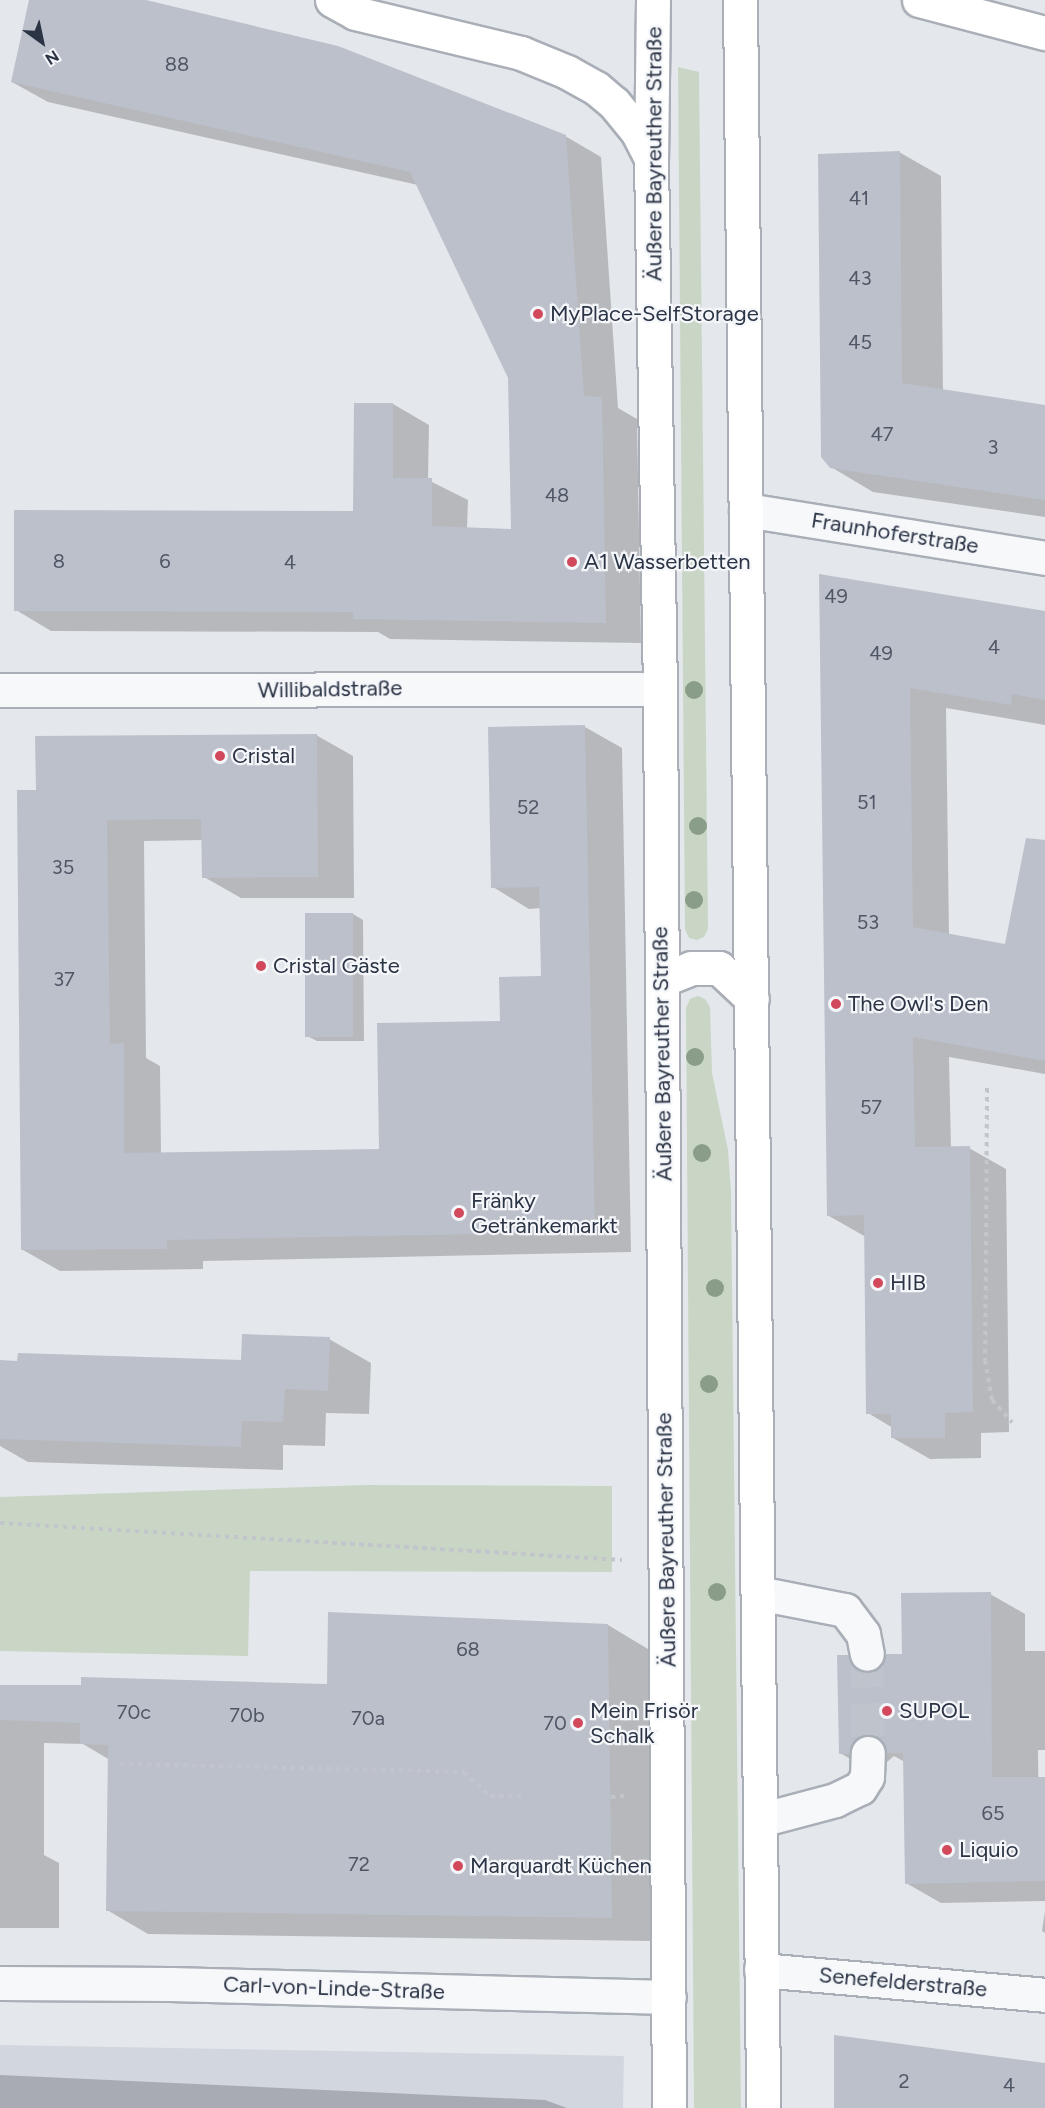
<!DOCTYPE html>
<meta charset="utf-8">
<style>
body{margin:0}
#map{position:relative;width:1045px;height:2108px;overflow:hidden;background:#e4e7ec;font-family:Figtree,sans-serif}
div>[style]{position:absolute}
.built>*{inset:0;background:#d2d6de;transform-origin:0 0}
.green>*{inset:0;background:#c9d6c5}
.shadow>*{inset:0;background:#0003}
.building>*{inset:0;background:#bbc0ca;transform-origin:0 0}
.minor-tunnel>*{height:33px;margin-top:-16.5px;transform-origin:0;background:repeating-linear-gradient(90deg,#bfc3cb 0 33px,transparent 0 49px)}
.path>*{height:4px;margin-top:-2px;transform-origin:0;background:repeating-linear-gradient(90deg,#c2c5cb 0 4.5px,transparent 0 9px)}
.roads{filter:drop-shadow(2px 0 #a9aeb7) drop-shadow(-2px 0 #a9aeb7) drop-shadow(0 2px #a9aeb7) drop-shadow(0 -2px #a9aeb7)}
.minor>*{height:33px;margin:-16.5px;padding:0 16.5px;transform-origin:16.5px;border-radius:16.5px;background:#f7f8fa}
.major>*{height:33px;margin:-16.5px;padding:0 16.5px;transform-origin:16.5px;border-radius:16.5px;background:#fff}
.trees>*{width:18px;height:18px;margin:-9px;border-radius:50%;background:#899d89}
.dots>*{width:16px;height:16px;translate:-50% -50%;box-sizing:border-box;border:3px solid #f4f6f9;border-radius:50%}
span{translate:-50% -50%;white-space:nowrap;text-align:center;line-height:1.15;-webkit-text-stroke:4.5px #f4f6f9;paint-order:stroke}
.number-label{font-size:20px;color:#4f5766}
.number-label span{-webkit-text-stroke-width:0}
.street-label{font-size:22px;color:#2b3445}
.poi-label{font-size:22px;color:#2b3445}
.left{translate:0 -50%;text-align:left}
.north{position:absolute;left:12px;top:12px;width:60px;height:60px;-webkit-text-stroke:4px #f4f6f9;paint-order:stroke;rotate:147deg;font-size:16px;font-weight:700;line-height:24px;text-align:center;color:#2b3445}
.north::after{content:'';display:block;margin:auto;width:21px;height:27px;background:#2b3445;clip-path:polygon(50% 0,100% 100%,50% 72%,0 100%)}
</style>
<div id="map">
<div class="built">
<div style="left:0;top:2045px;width:624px;height:63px;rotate:1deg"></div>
</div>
<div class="green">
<div style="clip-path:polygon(678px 67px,699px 72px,708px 929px,704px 937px,697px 940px,689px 938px,685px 929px)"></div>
<div style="clip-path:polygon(698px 996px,705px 999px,710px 1007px,712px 1073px,728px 1150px,731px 1192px,741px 2108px,694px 2108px,686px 1008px,690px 999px)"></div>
<div style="clip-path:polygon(366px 1485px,612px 1486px,612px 1572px,250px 1571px,248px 1656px,0 1651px,0 1497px)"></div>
</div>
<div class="shadow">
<div style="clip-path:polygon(31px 0,140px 0,565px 136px,601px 157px,618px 408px,637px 419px,641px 643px,390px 639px,378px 632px,51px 631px,16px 610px,355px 513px,393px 404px,429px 425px,428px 480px,468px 500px,467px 529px,512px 531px,509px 378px,418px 185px,48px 102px,12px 82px)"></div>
<div style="clip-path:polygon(899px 152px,941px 176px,943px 391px,1045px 407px,1045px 517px,873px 492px,831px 467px)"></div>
<div style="clip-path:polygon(821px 576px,1045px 613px,1045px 725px,946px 708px,949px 935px,1007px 946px,1045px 845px,1045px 1074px,949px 1057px,951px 1148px,969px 1148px,1006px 1169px,1009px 1432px,981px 1433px,981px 1458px,930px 1459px,893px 1438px,893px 1428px,868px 1413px,866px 1237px,829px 1216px)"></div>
<div style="clip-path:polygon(585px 727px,622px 748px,631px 1252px,203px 1261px,203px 1269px,60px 1271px,23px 1250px,38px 791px,316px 735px,353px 756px,354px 898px,241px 898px,204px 877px,203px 840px,144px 841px,146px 1058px,160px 1066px,161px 1154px,381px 1150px,542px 977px,541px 908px,529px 909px,493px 887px)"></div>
<div style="clip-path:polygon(353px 914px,363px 920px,364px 1041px,317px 1041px,307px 1036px,306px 915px)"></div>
<div style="clip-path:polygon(329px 1339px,371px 1363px,369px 1414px,326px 1413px,325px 1446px,283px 1445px,283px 1470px,28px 1462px,0 1446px,0 1362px,242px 1361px)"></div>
<div style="clip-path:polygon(990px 1594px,1025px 1614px,1025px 1651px,1045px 1651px,1045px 1750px,1038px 1750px,1039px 1832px,1045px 1833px,1045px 1901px,941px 1903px,906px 1883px,905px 1762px,894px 1756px,887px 1762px,884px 1773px,875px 1773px,840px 1753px,848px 1656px,875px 1672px,903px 1655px)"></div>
<div style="clip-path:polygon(608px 1625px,648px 1649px,653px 1941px,148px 1934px,107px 1910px,110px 1760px,83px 1744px,44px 1743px,44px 1855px,59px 1863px,59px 1928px,0 1928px,0 1687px,328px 1686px)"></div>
<div style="clip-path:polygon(1045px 1911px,1045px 1933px,1042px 1931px)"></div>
<div style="clip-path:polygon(0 2075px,545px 2100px,567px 2108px,0 2108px)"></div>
</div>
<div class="building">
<div style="clip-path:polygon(29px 0,146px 0,338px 46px,566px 135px,584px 396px,602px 397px,606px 623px,353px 619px,353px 612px,14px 611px,14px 510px,353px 511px,354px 403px,393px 403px,393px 478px,432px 478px,432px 526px,511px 529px,508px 378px,410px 172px,11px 82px)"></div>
<div style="clip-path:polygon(900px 151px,902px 383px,1045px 405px,1045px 500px,830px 468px,821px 457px,818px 154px)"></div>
<div style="clip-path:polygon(819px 574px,1045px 611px,1045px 700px,1012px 694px,1011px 705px,910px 688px,913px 927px,1005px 944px,1026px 838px,1045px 840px,1045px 1061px,913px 1037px,915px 1147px,970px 1146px,973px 1412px,945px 1413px,945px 1438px,891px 1438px,891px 1414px,866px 1414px,864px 1215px,827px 1216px)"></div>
<div style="clip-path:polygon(585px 725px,595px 1232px,167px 1240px,167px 1249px,21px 1250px,17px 790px,36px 790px,35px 736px,317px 734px,318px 877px,202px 878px,201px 819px,107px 820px,110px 1044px,124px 1043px,124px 1153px,379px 1149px,377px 1023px,500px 1021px,499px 977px,541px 976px,539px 887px,491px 888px,488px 727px)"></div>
<div style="left:305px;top:913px;width:48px;height:124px"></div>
<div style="clip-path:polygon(242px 1334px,330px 1337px,328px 1391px,285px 1389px,283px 1422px,242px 1421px,241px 1447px,0 1439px,0 1360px,17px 1361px,18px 1353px,241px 1360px)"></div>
<div style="clip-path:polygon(991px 1592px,992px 1777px,1045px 1777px,1045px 1881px,905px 1884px,903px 1753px,887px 1753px,884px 1744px,878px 1738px,868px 1734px,859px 1737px,853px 1743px,849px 1754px,839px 1754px,837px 1655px,848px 1655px,853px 1667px,860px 1671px,870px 1672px,880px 1668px,885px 1654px,902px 1654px,901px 1593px)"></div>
<div style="clip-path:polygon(328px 1612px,608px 1624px,612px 1918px,106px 1911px,108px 1745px,80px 1744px,80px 1723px,0 1720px,0 1685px,81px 1685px,81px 1677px,327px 1684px)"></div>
<div style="clip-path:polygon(834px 2035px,1045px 2063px,1045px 2108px,834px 2108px)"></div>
</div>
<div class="minor-tunnel">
<div style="left:867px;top:1654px;width:99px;rotate:89.4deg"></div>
</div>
<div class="path">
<div style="left:987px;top:1088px;width:272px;rotate:90.4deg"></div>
<div style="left:985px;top:1360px;width:41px;rotate:80.1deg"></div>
<div style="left:992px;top:1400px;width:30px;rotate:48deg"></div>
<div style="left:0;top:1523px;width:623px;rotate:3.4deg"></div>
<div style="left:120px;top:1764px;width:344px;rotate:1.3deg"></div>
<div style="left:464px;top:1772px;width:35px;rotate:43deg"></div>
<div style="left:490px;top:1796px;width:34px"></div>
<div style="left:611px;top:1797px;width:14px;rotate:-4deg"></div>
</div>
<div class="roads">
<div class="minor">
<div style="left:746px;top:510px;width:303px;rotate:9.1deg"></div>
<div style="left:0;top:690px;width:660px;rotate:-0.09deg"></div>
<div style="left:758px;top:1593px;width:89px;rotate:11.1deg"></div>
<div style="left:845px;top:1610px;width:30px;rotate:53deg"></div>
<div style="left:863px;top:1634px;width:20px;rotate:79deg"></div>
<div style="left:760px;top:1820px;width:78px;rotate:-14.9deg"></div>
<div style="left:835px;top:1800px;width:28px;rotate:-26deg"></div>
<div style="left:860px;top:1788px;width:13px;rotate:-58deg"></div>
<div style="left:867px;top:1777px;width:24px;rotate:-88deg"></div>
<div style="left:761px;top:1970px;width:285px;rotate:5deg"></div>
<div style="left:0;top:1983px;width:170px;rotate:0.3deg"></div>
<div style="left:170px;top:1984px;width:499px;rotate:1.5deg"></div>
</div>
<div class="major">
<div style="left:332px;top:0;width:26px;rotate:29deg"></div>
<div style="left:355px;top:13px;width:171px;rotate:13.5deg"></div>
<div style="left:521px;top:53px;width:50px;rotate:22.4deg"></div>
<div style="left:567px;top:72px;width:33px;rotate:29deg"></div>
<div style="left:596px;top:88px;width:23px;rotate:40deg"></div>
<div style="left:614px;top:103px;width:36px;rotate:51deg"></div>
<div style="left:637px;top:131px;width:31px;rotate:63deg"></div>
<div style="left:653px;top:0;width:159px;rotate:90.7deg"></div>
<div style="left:651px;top:159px;width:530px;rotate:89.03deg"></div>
<div style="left:660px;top:689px;width:1419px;rotate:89.64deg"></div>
<div style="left:740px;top:0;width:2108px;rotate:89.37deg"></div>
<div style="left:919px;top:0;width:130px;rotate:14.7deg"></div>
<div style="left:662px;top:980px;width:31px;rotate:-22deg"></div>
<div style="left:691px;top:968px;width:28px"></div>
<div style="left:719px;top:968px;width:45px;rotate:43.2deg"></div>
</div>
</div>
<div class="trees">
<div style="left:694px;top:690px"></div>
<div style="left:698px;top:826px"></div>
<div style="left:694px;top:900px"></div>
<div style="left:695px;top:1057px"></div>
<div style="left:702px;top:1153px"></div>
<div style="left:715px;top:1288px"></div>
<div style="left:709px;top:1384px"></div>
<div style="left:717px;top:1592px"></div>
</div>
<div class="dots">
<div style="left:538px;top:314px;background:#d1495b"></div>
<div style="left:572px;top:562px;background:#d1495b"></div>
<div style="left:220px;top:756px;background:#d1495b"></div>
<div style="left:261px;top:966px;background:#d1495b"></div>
<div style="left:836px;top:1004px;background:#d1495b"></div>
<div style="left:459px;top:1213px;background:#d1495b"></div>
<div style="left:878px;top:1283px;background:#d1495b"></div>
<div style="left:887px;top:1711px;background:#d1495b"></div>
<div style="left:578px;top:1723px;background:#d1495b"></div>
<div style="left:947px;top:1850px;background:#d1495b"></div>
<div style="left:458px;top:1866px;background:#d1495b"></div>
</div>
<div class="number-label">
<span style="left:177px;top:64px">88</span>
<span style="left:859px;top:198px">41</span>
<span style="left:860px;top:278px">43</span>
<span style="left:860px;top:342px">45</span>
<span style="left:882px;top:434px">47</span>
<span style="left:993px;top:447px">3</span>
<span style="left:557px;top:495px">48</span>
<span style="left:59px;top:561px">8</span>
<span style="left:165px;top:561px">6</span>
<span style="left:290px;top:562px">4</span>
<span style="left:836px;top:596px">49</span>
<span style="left:994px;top:647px">4</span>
<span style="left:881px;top:653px">49</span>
<span style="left:867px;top:802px">51</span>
<span style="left:528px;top:807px">52</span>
<span style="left:63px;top:867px">35</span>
<span style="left:868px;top:922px">53</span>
<span style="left:64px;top:979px">37</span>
<span style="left:871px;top:1107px">57</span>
<span style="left:468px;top:1649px">68</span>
<span style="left:134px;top:1712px">70c</span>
<span style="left:247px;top:1715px">70b</span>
<span style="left:368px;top:1718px">70a</span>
<span style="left:555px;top:1723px">70</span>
<span style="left:993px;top:1813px">65</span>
<span style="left:359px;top:1864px">72</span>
<span style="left:904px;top:2081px">2</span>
<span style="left:1009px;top:2085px">4</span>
</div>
<div class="street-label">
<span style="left:654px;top:154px;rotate:-90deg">Äußere Bayreuther Straße</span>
<span style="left:895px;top:533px;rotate:9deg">Fraunhoferstraße</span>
<span style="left:330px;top:689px;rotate:-1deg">Willibaldstraße</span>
<span style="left:662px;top:1054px;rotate:-91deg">Äußere Bayreuther Straße</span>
<span style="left:666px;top:1540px;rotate:-91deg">Äußere Bayreuther Straße</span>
<span style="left:903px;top:1982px;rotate:5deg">Senefelderstraße</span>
<span style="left:334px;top:1988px;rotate:2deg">Carl-von-Linde-Straße</span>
</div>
<div class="poi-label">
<span class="left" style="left:550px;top:314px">MyPlace-SelfStorage</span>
<span class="left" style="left:584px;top:562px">A1 Wasserbetten</span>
<span class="left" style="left:232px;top:756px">Cristal</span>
<span class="left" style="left:273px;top:966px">Cristal Gäste</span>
<span class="left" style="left:848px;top:1004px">The Owl's Den</span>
<span class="left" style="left:471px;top:1213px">Fränky<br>Getränkemarkt</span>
<span class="left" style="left:890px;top:1283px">HIB</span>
<span class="left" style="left:590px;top:1723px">Mein Frisör<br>Schalk</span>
<span class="left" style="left:899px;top:1711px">SUPOL</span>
<span class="left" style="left:959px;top:1850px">Liquio</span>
<span class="left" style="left:470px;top:1866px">Marquardt Küchen</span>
</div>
<div class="north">N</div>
</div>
